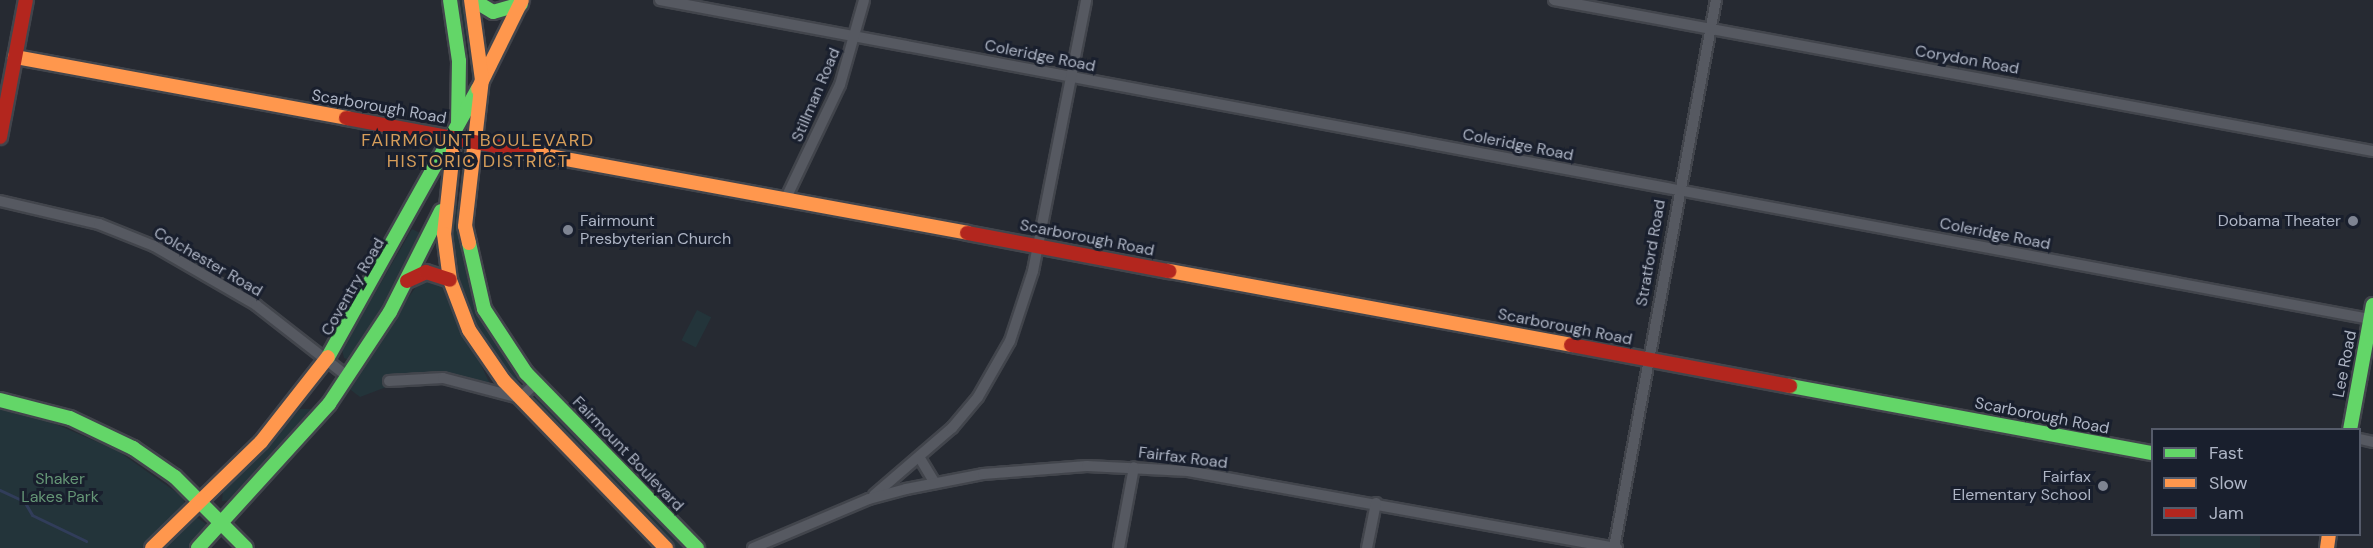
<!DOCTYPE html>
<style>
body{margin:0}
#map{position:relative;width:2373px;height:548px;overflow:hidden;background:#262a32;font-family:"DM Sans",sans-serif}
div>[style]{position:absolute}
.green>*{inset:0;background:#23343a;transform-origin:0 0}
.stream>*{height:3px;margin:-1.5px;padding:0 1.5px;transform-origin:1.5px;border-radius:1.5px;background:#313d5a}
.roads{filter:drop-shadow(2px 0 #42454c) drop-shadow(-2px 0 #42454c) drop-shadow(0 2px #42454c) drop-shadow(0 -2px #42454c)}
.street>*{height:10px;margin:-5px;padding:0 5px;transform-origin:5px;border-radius:5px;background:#565961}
.fast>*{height:14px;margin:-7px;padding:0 7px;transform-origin:7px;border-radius:7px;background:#63d668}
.slow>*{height:14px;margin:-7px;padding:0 7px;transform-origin:7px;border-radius:7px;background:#ff974d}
.jam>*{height:14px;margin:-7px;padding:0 7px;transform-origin:7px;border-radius:7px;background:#b3261e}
.dots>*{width:16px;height:16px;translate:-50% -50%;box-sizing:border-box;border:3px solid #191f2d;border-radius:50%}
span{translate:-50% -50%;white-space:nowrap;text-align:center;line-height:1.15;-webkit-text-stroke:6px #191f2d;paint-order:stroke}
.street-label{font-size:16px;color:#aeb5c5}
.poi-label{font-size:16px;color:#aeb5c5}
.left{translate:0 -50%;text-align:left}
.right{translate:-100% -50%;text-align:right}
.park-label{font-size:16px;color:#659676}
.neighbourhood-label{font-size:18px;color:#d59d5a;letter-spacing:1.5px}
.legend{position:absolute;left:2151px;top:428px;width:210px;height:108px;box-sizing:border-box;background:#191f2d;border:2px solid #555b6a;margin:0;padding:8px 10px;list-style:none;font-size:18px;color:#aeb5c5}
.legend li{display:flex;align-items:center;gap:12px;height:30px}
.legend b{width:30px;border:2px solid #555b6a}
</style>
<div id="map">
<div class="green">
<div style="left:455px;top:0;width:11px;height:53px"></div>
<div style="clip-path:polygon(451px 203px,460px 205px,463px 258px,477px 304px,521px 377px,516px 385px,478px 334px,464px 304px,449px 229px)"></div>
<div style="clip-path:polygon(412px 229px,426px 236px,408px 273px,350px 360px,344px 358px,342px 350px)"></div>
<div style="clip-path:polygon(422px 278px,443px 285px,490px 384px,407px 374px,387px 378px,389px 386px,360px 397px,347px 387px)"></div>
<div style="left:697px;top:310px;width:16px;height:34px;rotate:27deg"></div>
<div style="clip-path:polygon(536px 396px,543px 397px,689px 548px,673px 548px,534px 407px)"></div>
<div style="clip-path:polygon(0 409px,51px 422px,118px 451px,183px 497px,186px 508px,144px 548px,0 548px)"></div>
<div style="clip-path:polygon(300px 409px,311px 409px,311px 418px,234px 500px,222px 501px,223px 490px)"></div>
<div style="clip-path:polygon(195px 516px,210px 527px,191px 548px,163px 548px)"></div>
<div style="left:2180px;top:535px;width:80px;height:13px"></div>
</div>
<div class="stream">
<div style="left:0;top:490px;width:26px;rotate:25deg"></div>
<div style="left:24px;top:501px;width:16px;rotate:60deg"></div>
<div style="left:32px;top:515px;width:60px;rotate:25.7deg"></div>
</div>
<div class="roads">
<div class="street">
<div style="left:660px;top:0;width:1740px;rotate:10.57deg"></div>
<div style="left:1554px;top:0;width:833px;rotate:10.45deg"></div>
<div style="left:786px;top:198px;width:125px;rotate:-64.5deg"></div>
<div style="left:840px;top:85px;width:88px;rotate:-74.2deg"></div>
<div style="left:0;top:201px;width:102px;rotate:13.1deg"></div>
<div style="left:99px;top:224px;width:59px;rotate:21.8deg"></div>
<div style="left:154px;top:246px;width:118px;rotate:30deg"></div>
<div style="left:256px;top:305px;width:117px;rotate:38deg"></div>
<div style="left:389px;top:381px;width:54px;rotate:-3.2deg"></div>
<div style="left:443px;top:378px;width:80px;rotate:14.6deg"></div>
<div style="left:520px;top:398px;width:22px;rotate:-43deg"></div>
<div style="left:2360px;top:439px;width:13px;rotate:13deg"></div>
<div style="left:921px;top:460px;width:27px;rotate:59deg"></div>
<div style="left:874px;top:495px;width:103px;rotate:-40.7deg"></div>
<div style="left:952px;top:428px;width:40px;rotate:-50deg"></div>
<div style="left:978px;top:397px;width:64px;rotate:-60.3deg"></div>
<div style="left:1010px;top:341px;width:74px;rotate:-71.8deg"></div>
<div style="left:1033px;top:271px;width:276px;rotate:-78.9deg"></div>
<div style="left:753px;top:548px;width:126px;rotate:-22.9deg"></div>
<div style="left:869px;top:499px;width:38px;rotate:-15deg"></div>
<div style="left:906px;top:489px;width:78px;rotate:-11deg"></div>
<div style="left:983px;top:474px;width:104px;rotate:-4.4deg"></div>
<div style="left:1087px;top:466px;width:101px;rotate:2.8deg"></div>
<div style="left:1188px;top:471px;width:436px;rotate:10.2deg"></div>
<div style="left:1119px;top:548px;width:82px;rotate:-79.5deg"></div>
<div style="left:1367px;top:548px;width:46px;rotate:-78.7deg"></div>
<div style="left:1614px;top:548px;width:557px;rotate:-79.46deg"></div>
</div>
<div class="fast">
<div style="left:450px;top:0;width:62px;rotate:81.6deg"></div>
<div style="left:459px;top:61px;width:62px;rotate:90.9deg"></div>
<div style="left:473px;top:0;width:23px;rotate:31deg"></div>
<div style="left:493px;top:12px;width:29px;rotate:-16deg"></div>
<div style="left:469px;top:243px;width:68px;rotate:77.2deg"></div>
<div style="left:484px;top:309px;width:77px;rotate:56.7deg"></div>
<div style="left:526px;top:373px;width:245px;rotate:45.7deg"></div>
<div style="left:328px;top:357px;width:307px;rotate:-60.8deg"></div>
<div style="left:1790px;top:386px;width:368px;rotate:10.5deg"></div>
<div style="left:0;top:400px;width:72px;rotate:14.4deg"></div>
<div style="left:70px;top:418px;width:70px;rotate:25.5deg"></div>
<div style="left:133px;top:448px;width:51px;rotate:34.6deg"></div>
<div style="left:175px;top:477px;width:100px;rotate:45deg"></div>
<div style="left:2350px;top:430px;width:127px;rotate:-79.6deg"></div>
<div style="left:198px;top:548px;width:195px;rotate:-47.7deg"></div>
<div style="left:329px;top:404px;width:110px;rotate:-56.5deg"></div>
<div style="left:390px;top:312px;width:113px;rotate:-63.2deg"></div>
</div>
<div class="slow">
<div style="left:15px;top:57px;width:337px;rotate:10.4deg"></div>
<div style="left:478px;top:89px;width:99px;rotate:-63.7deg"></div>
<div style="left:454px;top:142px;width:93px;rotate:96.2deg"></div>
<div style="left:444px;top:234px;width:46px;rotate:82.6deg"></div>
<div style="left:450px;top:280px;width:53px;rotate:69.2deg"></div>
<div style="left:469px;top:330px;width:62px;rotate:55.5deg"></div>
<div style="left:504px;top:381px;width:233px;rotate:45.9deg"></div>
<div style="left:527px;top:152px;width:447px;rotate:10.4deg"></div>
<div style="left:469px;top:243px;width:17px;rotate:-103deg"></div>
<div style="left:465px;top:226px;width:147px;rotate:-83.4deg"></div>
<div style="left:482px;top:80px;width:81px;rotate:-97.8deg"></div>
<div style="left:1169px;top:271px;width:409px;rotate:10.4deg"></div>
<div style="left:152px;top:548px;width:152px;rotate:-44.2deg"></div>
<div style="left:261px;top:442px;width:108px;rotate:-51.8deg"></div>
<div style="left:2327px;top:548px;width:14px;rotate:-82deg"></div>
</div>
<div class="jam">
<div style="left:346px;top:118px;width:184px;rotate:10.6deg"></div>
<div style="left:0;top:137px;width:139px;rotate:-79.3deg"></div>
<div style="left:967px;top:233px;width:206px;rotate:10.7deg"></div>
<div style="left:407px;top:281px;width:21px;rotate:-25deg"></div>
<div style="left:426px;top:272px;width:25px;rotate:18deg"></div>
<div style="left:1571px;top:345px;width:223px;rotate:10.6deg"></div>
</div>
</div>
<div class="dots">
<div style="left:2353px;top:221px;background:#7e8492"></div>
<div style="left:568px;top:230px;background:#7e8492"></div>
<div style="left:2103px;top:486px;background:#7e8492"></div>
</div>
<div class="street-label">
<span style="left:1040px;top:56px;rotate:11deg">Coleridge Road</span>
<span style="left:1967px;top:60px;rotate:10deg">Corydon Road</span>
<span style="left:816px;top:95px;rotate:-67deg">Stillman Road</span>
<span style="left:379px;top:107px;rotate:10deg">Scarborough Road</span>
<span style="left:1518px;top:145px;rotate:11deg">Coleridge Road</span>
<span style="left:1995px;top:234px;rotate:11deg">Coleridge Road</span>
<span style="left:1087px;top:238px;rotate:11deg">Scarborough Road</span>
<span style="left:1651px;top:253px;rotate:-80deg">Stratford Road</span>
<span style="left:208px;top:262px;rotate:30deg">Colchester Road</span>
<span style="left:353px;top:287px;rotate:-60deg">Coventry Road</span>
<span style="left:1565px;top:327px;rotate:11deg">Scarborough Road</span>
<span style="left:2345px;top:364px;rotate:-79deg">Lee Road</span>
<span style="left:2042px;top:416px;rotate:11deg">Scarborough Road</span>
<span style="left:628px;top:454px;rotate:46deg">Fairmount Boulevard</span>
<span style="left:1183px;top:458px;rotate:7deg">Fairfax Road</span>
</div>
<div class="poi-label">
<span class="left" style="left:580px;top:230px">Fairmount<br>Presbyterian Church</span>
<span class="right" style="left:2341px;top:221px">Dobama Theater</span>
<span class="right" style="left:2091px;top:486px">Fairfax<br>Elementary School</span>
</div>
<div class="park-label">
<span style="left:60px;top:488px">Shaker<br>Lakes Park</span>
</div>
<div class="neighbourhood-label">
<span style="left:478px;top:151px">FAIRMOUNT BOULEVARD<br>HISTORIC DISTRICT</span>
</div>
<ul class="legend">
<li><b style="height:8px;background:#63d668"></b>Fast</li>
<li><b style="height:8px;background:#ff974d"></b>Slow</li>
<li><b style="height:8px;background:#b3261e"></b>Jam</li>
</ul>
</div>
